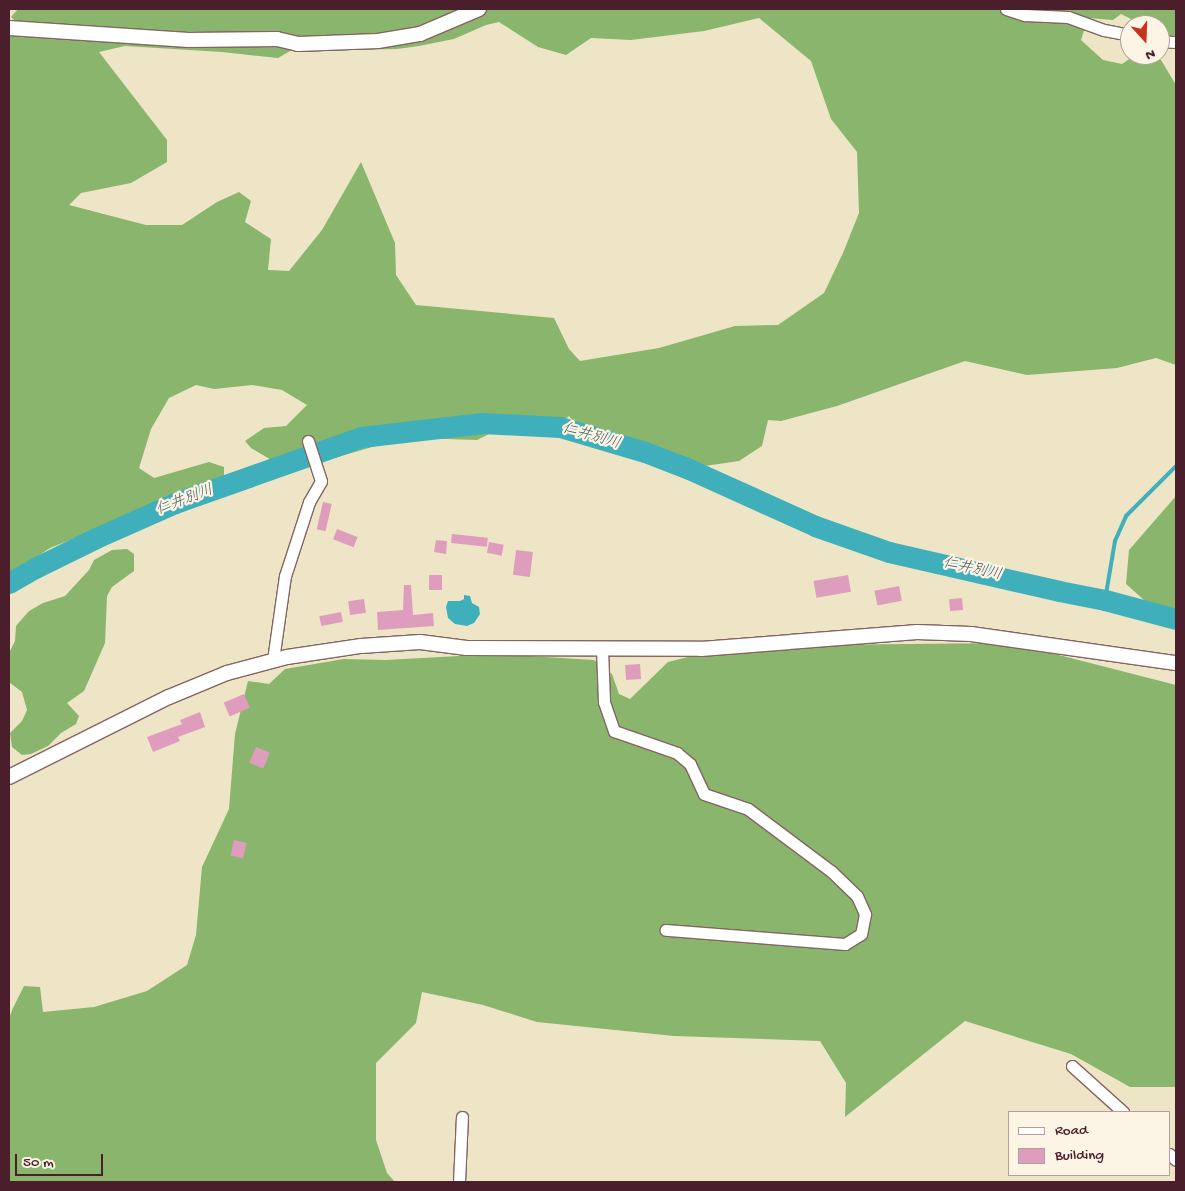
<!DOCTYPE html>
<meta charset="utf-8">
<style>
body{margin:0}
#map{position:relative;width:1185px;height:1191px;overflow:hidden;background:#ede5c5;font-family:"Gochi Hand","Klee One",sans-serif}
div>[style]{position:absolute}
.forest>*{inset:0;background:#8ab56c}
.water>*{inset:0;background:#40afbc}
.stream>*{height:4px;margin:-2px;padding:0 2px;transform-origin:2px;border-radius:2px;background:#40afbc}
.river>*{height:21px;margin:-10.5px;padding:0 10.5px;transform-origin:10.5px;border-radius:10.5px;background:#40afbc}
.building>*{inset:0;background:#df9dbd;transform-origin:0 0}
.roads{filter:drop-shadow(1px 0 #836461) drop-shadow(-1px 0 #836461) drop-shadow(0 1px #836461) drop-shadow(0 -1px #836461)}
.minor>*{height:11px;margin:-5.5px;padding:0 5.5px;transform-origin:5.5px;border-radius:5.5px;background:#fff}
.tertiary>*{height:14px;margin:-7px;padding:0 7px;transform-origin:7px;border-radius:7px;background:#fff}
span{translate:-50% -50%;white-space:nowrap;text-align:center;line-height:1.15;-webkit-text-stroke:4.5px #fcf5e5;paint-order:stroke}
.water-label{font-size:15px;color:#465965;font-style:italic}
.frame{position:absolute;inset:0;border:10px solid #4a1f2b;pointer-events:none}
.legend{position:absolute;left:1008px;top:1111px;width:162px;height:65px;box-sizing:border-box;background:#fcf5e5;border:1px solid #b59f9b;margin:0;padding:6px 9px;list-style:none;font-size:15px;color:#4a1f2b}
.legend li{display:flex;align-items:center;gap:10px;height:25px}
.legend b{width:25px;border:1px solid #b59f9b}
.north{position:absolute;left:1120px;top:15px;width:50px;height:50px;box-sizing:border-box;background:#fcf5e5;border:1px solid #b59f9b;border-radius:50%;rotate:160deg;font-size:14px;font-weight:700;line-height:20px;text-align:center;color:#4a1f2b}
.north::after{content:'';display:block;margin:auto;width:18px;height:22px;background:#c8321e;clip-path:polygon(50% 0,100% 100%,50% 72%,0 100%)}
.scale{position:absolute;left:15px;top:1154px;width:88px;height:22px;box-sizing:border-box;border:2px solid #4a1f2b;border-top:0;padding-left:6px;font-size:15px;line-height:18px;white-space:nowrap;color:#4a1f2b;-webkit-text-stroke:4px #fcf5e5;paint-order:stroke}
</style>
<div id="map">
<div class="forest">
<div style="clip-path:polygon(evenodd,18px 9px,1176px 9px,1176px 37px,1160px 33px,1160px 25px,1143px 25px,1121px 14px,1113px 20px,1088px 18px,1081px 40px,1103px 60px,1122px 64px,1135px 55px,1147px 55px,1161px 60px,1176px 85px,1176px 365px,1156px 358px,1117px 368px,1027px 375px,965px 361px,837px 406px,781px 421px,768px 420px,762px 446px,739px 461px,698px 467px,622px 435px,573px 421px,569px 416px,548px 436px,495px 431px,477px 440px,417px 438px,372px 447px,290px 471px,251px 448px,245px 441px,264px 428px,286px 426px,307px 405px,282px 390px,252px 385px,214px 389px,196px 385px,169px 398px,151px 429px,139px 468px,154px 478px,209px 462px,224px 467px,224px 478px,50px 548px,9px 575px,9px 26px,20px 25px,11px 17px,18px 9px,759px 18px,811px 61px,831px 119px,857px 152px,859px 213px,843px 253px,824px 293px,778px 325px,735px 326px,659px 348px,580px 361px,569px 349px,554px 318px,416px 305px,396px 275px,395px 243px,361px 162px,322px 230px,289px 271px,268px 270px,271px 239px,245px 222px,251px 201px,239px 192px,217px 202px,182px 225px,146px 225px,69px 205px,81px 193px,131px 183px,167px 162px,167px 140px,99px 52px,125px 46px,222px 52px,278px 58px,290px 51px,397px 49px,419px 46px,454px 39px,486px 25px,499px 22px,538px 47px,566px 55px,591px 38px,631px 40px,704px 31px,759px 18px)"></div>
<div style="clip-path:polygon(1176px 496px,1176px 613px,1153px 608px,1126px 584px,1129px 550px)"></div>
<div style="clip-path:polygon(127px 549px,134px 554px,134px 571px,112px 587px,107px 596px,105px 643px,84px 691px,67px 703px,79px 716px,76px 724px,61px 733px,48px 746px,31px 754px,22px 755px,12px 747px,10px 733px,22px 721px,27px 710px,22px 692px,9px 682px,9px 653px,15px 641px,16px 626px,29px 611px,43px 603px,65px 596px,89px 570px,94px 560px,112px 550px)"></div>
<div style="clip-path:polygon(1012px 643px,1176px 685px,1176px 1087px,1130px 1087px,1071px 1054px,965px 1021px,845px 1117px,846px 1083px,820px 1041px,674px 1036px,537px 1022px,483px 1005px,422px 992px,416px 1023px,376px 1063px,376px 1140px,387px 1173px,395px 1182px,9px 1182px,9px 1018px,13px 1008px,24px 986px,40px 987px,43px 1012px,94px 1007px,147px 991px,187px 965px,196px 935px,202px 867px,229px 809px,235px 734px,248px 681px,269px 684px,285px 669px,344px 659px,385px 660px,496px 654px,594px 660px,612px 674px,619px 694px,630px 699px,668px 662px,692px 656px,803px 645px)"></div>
</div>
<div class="water">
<div style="clip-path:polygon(464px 595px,470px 596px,472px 603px,479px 607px,480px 614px,474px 623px,467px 626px,455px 624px,448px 618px,446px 607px,448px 601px,460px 601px,464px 599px)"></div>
</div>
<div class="stream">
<div style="left:1105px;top:600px;width:60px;rotate:-80.4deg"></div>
<div style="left:1115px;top:541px;width:27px;rotate:-66deg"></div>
<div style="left:1126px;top:516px;width:71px;rotate:-45deg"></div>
</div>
<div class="river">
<div style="left:9px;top:583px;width:30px;rotate:-30deg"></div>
<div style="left:35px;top:568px;width:68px;rotate:-26.2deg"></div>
<div style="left:96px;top:538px;width:86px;rotate:-23.9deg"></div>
<div style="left:175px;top:503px;width:197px;rotate:-19.5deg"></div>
<div style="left:361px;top:437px;width:122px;rotate:-6.6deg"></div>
<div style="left:482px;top:423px;width:78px;rotate:2.9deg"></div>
<div style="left:560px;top:427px;width:89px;rotate:16.4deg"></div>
<div style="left:645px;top:452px;width:47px;rotate:21.1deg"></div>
<div style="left:689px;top:469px;width:138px;rotate:24.3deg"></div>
<div style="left:815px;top:526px;width:78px;rotate:19.4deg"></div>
<div style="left:889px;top:552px;width:174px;rotate:12.9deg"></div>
<div style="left:1059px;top:591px;width:47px;rotate:11.1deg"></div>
<div style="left:1105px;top:600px;width:73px;rotate:15deg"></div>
</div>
<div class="building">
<div style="left:323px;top:502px;width:9px;height:28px;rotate:13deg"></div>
<div style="left:337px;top:529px;width:22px;height:11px;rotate:21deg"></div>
<div style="left:452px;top:534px;width:36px;height:9px;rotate:6deg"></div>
<div style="clip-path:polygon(436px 540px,447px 541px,446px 554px,434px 552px)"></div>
<div style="left:489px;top:542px;width:15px;height:11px;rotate:11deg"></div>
<div style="left:516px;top:550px;width:17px;height:25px;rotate:7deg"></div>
<div style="left:429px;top:575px;width:13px;height:15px"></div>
<div style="left:848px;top:575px;width:17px;height:35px;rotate:80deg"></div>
<div style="clip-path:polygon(404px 585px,411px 585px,413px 615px,433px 613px,434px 626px,378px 630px,377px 612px,403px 610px)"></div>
<div style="left:899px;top:586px;width:15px;height:25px;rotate:79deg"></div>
<div style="left:962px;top:598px;width:12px;height:13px;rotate:85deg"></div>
<div style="left:364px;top:599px;width:14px;height:16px;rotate:82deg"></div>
<div style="left:341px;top:612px;width:10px;height:22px;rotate:79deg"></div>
<div style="left:640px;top:664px;width:15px;height:15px;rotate:86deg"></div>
<div style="left:244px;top:694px;width:15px;height:22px;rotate:67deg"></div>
<div style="clip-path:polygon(200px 712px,205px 727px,178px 737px,180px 741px,153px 752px,147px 737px,182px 724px,180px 720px)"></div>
<div style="left:256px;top:747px;width:15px;height:17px;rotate:23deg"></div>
<div style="left:234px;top:840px;width:13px;height:16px;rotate:13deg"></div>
</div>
<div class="roads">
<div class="minor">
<div style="left:1006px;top:9px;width:20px;rotate:18deg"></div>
<div style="left:1025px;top:15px;width:43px;rotate:2.7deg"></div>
<div style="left:1068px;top:17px;width:38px;rotate:20deg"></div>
<div style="left:1104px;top:30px;width:26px;rotate:11deg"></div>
<div style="left:1160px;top:41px;width:16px;rotate:4deg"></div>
<div style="left:602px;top:649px;width:53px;rotate:87.8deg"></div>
<div style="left:604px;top:702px;width:31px;rotate:71deg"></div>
<div style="left:614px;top:731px;width:67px;rotate:19.2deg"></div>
<div style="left:677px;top:753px;width:17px;rotate:40deg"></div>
<div style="left:690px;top:764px;width:33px;rotate:65deg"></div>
<div style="left:704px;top:794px;width:46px;rotate:18.8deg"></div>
<div style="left:748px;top:809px;width:104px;rotate:36.8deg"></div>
<div style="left:831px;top:871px;width:36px;rotate:44deg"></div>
<div style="left:857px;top:896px;width:20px;rotate:66deg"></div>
<div style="left:865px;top:914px;width:20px;rotate:101deg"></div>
<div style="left:861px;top:934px;width:19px;rotate:148deg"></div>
<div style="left:845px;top:944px;width:180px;rotate:-175.5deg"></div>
<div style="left:273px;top:660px;width:85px;rotate:-81.9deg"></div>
<div style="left:285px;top:576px;width:78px;rotate:-72deg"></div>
<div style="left:309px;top:502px;width:24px;rotate:-60deg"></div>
<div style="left:321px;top:481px;width:42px;rotate:-108deg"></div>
<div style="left:1072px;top:1066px;width:69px;rotate:42deg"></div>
<div style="left:1169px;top:1154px;width:9px;rotate:41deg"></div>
<div style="left:459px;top:1182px;width:65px;rotate:-87.4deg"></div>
</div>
<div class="tertiary">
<div style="left:9px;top:28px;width:180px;rotate:3.8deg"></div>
<div style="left:189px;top:40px;width:88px;rotate:-0.7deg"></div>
<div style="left:277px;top:39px;width:22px;rotate:13deg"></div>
<div style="left:298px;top:44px;width:80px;rotate:-2.1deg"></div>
<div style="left:378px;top:41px;width:43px;rotate:-9.5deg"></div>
<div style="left:420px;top:34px;width:64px;rotate:-23deg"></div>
<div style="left:9px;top:777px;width:179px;rotate:-26.6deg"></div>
<div style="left:169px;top:697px;width:63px;rotate:-22.5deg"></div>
<div style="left:227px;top:673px;width:62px;rotate:-14.9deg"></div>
<div style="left:287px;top:657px;width:75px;rotate:-8.5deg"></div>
<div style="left:361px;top:646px;width:59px;rotate:-3.9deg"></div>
<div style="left:420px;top:642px;width:47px;rotate:7.3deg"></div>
<div style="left:467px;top:648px;width:234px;rotate:0.2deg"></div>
<div style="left:701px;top:649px;width:217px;rotate:-4.5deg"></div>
<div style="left:917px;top:632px;width:54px;rotate:2.1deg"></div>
<div style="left:971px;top:634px;width:207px;rotate:8.1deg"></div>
</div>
</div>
<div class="water-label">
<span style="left:591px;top:437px;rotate:16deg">仁井別川</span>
<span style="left:185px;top:501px;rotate:-21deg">仁井別川</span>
<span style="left:972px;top:570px;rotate:12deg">仁井別川</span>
</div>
<div class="frame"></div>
<ul class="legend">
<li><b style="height:6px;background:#fff"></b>Road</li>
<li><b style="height:14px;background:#df9dbd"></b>Building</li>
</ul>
<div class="north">N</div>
<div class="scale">50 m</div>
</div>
